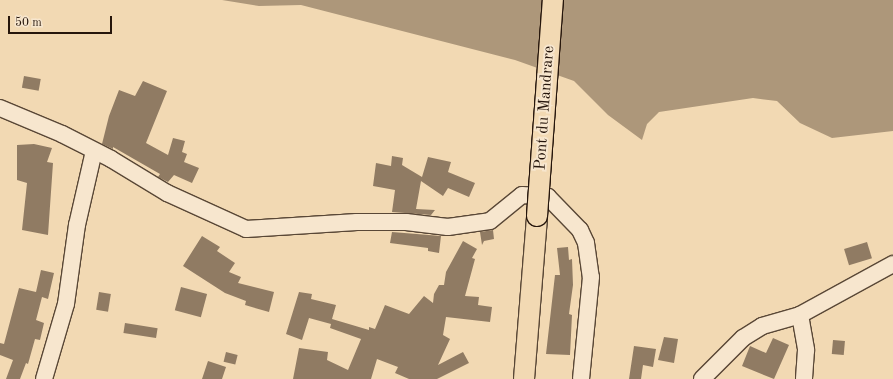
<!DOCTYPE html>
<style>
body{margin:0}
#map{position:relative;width:893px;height:379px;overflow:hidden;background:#f2d9b3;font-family:"Old Standard TT",serif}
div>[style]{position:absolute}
.water>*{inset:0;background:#ad977a}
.building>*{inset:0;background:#907b63;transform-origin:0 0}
.roads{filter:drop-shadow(1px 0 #594736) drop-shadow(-1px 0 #594736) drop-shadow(0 1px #594736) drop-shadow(0 -1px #594736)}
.minor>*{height:16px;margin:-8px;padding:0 8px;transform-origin:8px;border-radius:8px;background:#f7e6ce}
.major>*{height:20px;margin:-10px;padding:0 10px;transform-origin:10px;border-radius:10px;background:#f2d9b3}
.bridges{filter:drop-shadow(1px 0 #26160c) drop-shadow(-1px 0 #26160c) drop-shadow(0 1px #26160c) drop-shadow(0 -1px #26160c)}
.major-bridge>*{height:20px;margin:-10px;padding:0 10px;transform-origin:10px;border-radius:10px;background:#f2d9b3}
span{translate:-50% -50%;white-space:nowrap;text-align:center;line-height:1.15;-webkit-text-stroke:4px #f7e6ce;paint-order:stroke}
.street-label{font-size:16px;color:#26160c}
.scale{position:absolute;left:8px;top:16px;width:104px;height:18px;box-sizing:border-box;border:2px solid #26160c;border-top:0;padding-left:5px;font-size:12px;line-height:14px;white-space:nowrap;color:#26160c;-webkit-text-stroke:3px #f7e6ce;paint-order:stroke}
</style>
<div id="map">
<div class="water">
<div style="clip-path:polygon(222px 0,893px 0,893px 131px,832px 138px,800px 123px,777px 101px,753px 98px,659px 112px,647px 124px,642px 140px,608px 115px,574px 81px,515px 60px,301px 5px,259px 6px)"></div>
</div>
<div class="building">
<div style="left:24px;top:76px;width:17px;height:12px;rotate:10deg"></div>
<div style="clip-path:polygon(143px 81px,167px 91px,146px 143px,168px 155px,173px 138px,185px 141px,182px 152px,187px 154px,184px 162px,199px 168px,192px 183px,174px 175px,168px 182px,158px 177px,160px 174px,113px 147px,113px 149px,102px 144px,109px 116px,119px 90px,135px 96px)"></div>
<div style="clip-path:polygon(34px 144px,52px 148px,47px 162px,53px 163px,48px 235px,22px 230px,27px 183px,17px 180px,17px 145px)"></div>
<div style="clip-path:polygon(392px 156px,403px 158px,402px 165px,422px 177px,428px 157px,451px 162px,448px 172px,475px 183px,469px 197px,448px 188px,443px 196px,421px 181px,416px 209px,435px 210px,431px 215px,392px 212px,395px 190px,373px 186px,376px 163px,391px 166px)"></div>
<div style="clip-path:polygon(493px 230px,494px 239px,484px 241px,482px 245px,480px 232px)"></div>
<div style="clip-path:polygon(392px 232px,441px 236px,439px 253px,428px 251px,428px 248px,390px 243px)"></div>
<div style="clip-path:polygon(202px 236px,220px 247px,217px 251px,235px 263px,229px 272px,241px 277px,238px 283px,274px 292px,269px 312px,245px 305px,246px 301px,225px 293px,183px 266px)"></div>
<div style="clip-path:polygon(463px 241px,477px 249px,472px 258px,475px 259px,465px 296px,479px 297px,478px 305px,492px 307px,490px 322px,446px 317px,443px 335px,450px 339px,438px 365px,463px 352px,469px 363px,437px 379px,409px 379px,395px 373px,398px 367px,377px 359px,371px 379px,293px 379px,299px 348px,328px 352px,327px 360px,348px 370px,361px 339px,330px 328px,331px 324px,309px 318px,302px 340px,286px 334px,299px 292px,312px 294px,311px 299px,336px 305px,332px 319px,369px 330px,369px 327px,375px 329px,385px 305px,409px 314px,424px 296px,433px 303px,434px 294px,439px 285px,444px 285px,446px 272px)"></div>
<div style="left:867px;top:242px;width:17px;height:24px;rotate:73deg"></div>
<div style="clip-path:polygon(568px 247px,569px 260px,572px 259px,573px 285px,569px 314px,572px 315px,570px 355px,546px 354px,555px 275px,560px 275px,557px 248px)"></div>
<div style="clip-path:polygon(41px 270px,54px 273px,48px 299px,42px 297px,36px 320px,44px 323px,40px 340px,35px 339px,28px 364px,26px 363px,20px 379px,6px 379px,13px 360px,0 355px,0 343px,4px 344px,19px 288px,36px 292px)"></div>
<div style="left:181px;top:287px;width:27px;height:24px;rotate:15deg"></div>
<div style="left:99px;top:292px;width:12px;height:18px;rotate:9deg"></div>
<div style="left:125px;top:323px;width:33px;height:10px;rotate:9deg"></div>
<div style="clip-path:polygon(664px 337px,678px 339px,674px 363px,658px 360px)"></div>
<div style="clip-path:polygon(773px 338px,789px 345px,774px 379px,742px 366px,750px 346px,766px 353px)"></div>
<div style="left:833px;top:340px;width:12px;height:14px;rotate:5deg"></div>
<div style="clip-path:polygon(634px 346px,656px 349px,653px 367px,643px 365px,641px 379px,629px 379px)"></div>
<div style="left:226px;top:352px;width:12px;height:10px;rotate:14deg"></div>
<div style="clip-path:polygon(208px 361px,226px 367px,222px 379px,202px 379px)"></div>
</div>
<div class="roads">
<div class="minor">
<div style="left:0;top:108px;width:67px;rotate:22.8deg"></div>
<div style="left:62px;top:134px;width:55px;rotate:27deg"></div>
<div style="left:111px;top:159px;width:66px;rotate:31.3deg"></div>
<div style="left:167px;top:193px;width:87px;rotate:24.5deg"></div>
<div style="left:246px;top:229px;width:111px;rotate:-3.6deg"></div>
<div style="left:357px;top:222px;width:49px"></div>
<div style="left:406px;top:222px;width:42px;rotate:6.8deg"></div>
<div style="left:448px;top:227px;width:42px;rotate:-8.1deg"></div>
<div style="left:490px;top:221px;width:41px;rotate:-39.1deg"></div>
<div style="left:522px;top:195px;width:26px;rotate:4deg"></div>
<div style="left:548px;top:197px;width:46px;rotate:45.9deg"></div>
<div style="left:580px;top:230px;width:14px;rotate:65deg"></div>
<div style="left:586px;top:243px;width:34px;rotate:82deg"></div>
<div style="left:591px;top:277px;width:102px;rotate:95.6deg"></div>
<div style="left:800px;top:315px;width:106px;rotate:-28.7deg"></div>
<div style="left:44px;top:379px;width:78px;rotate:-73.7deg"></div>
<div style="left:66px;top:304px;width:80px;rotate:-82.1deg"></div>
<div style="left:77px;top:225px;width:76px;rotate:-77.1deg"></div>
<div style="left:702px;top:379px;width:58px;rotate:-45deg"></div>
<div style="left:743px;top:338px;width:22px;rotate:-32deg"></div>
<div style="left:762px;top:326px;width:40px;rotate:-16deg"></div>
<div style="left:800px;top:315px;width:36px;rotate:80deg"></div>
<div style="left:806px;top:350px;width:29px;rotate:94deg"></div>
</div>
<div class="major">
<div style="left:524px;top:379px;width:164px;rotate:-85.4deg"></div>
</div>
</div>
<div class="bridges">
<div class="major-bridge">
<div style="left:537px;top:216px;width:217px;rotate:-85.8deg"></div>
</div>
</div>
<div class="street-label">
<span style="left:545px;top:108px;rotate:-86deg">Pont du Mandrare</span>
</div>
<div class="scale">50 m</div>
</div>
